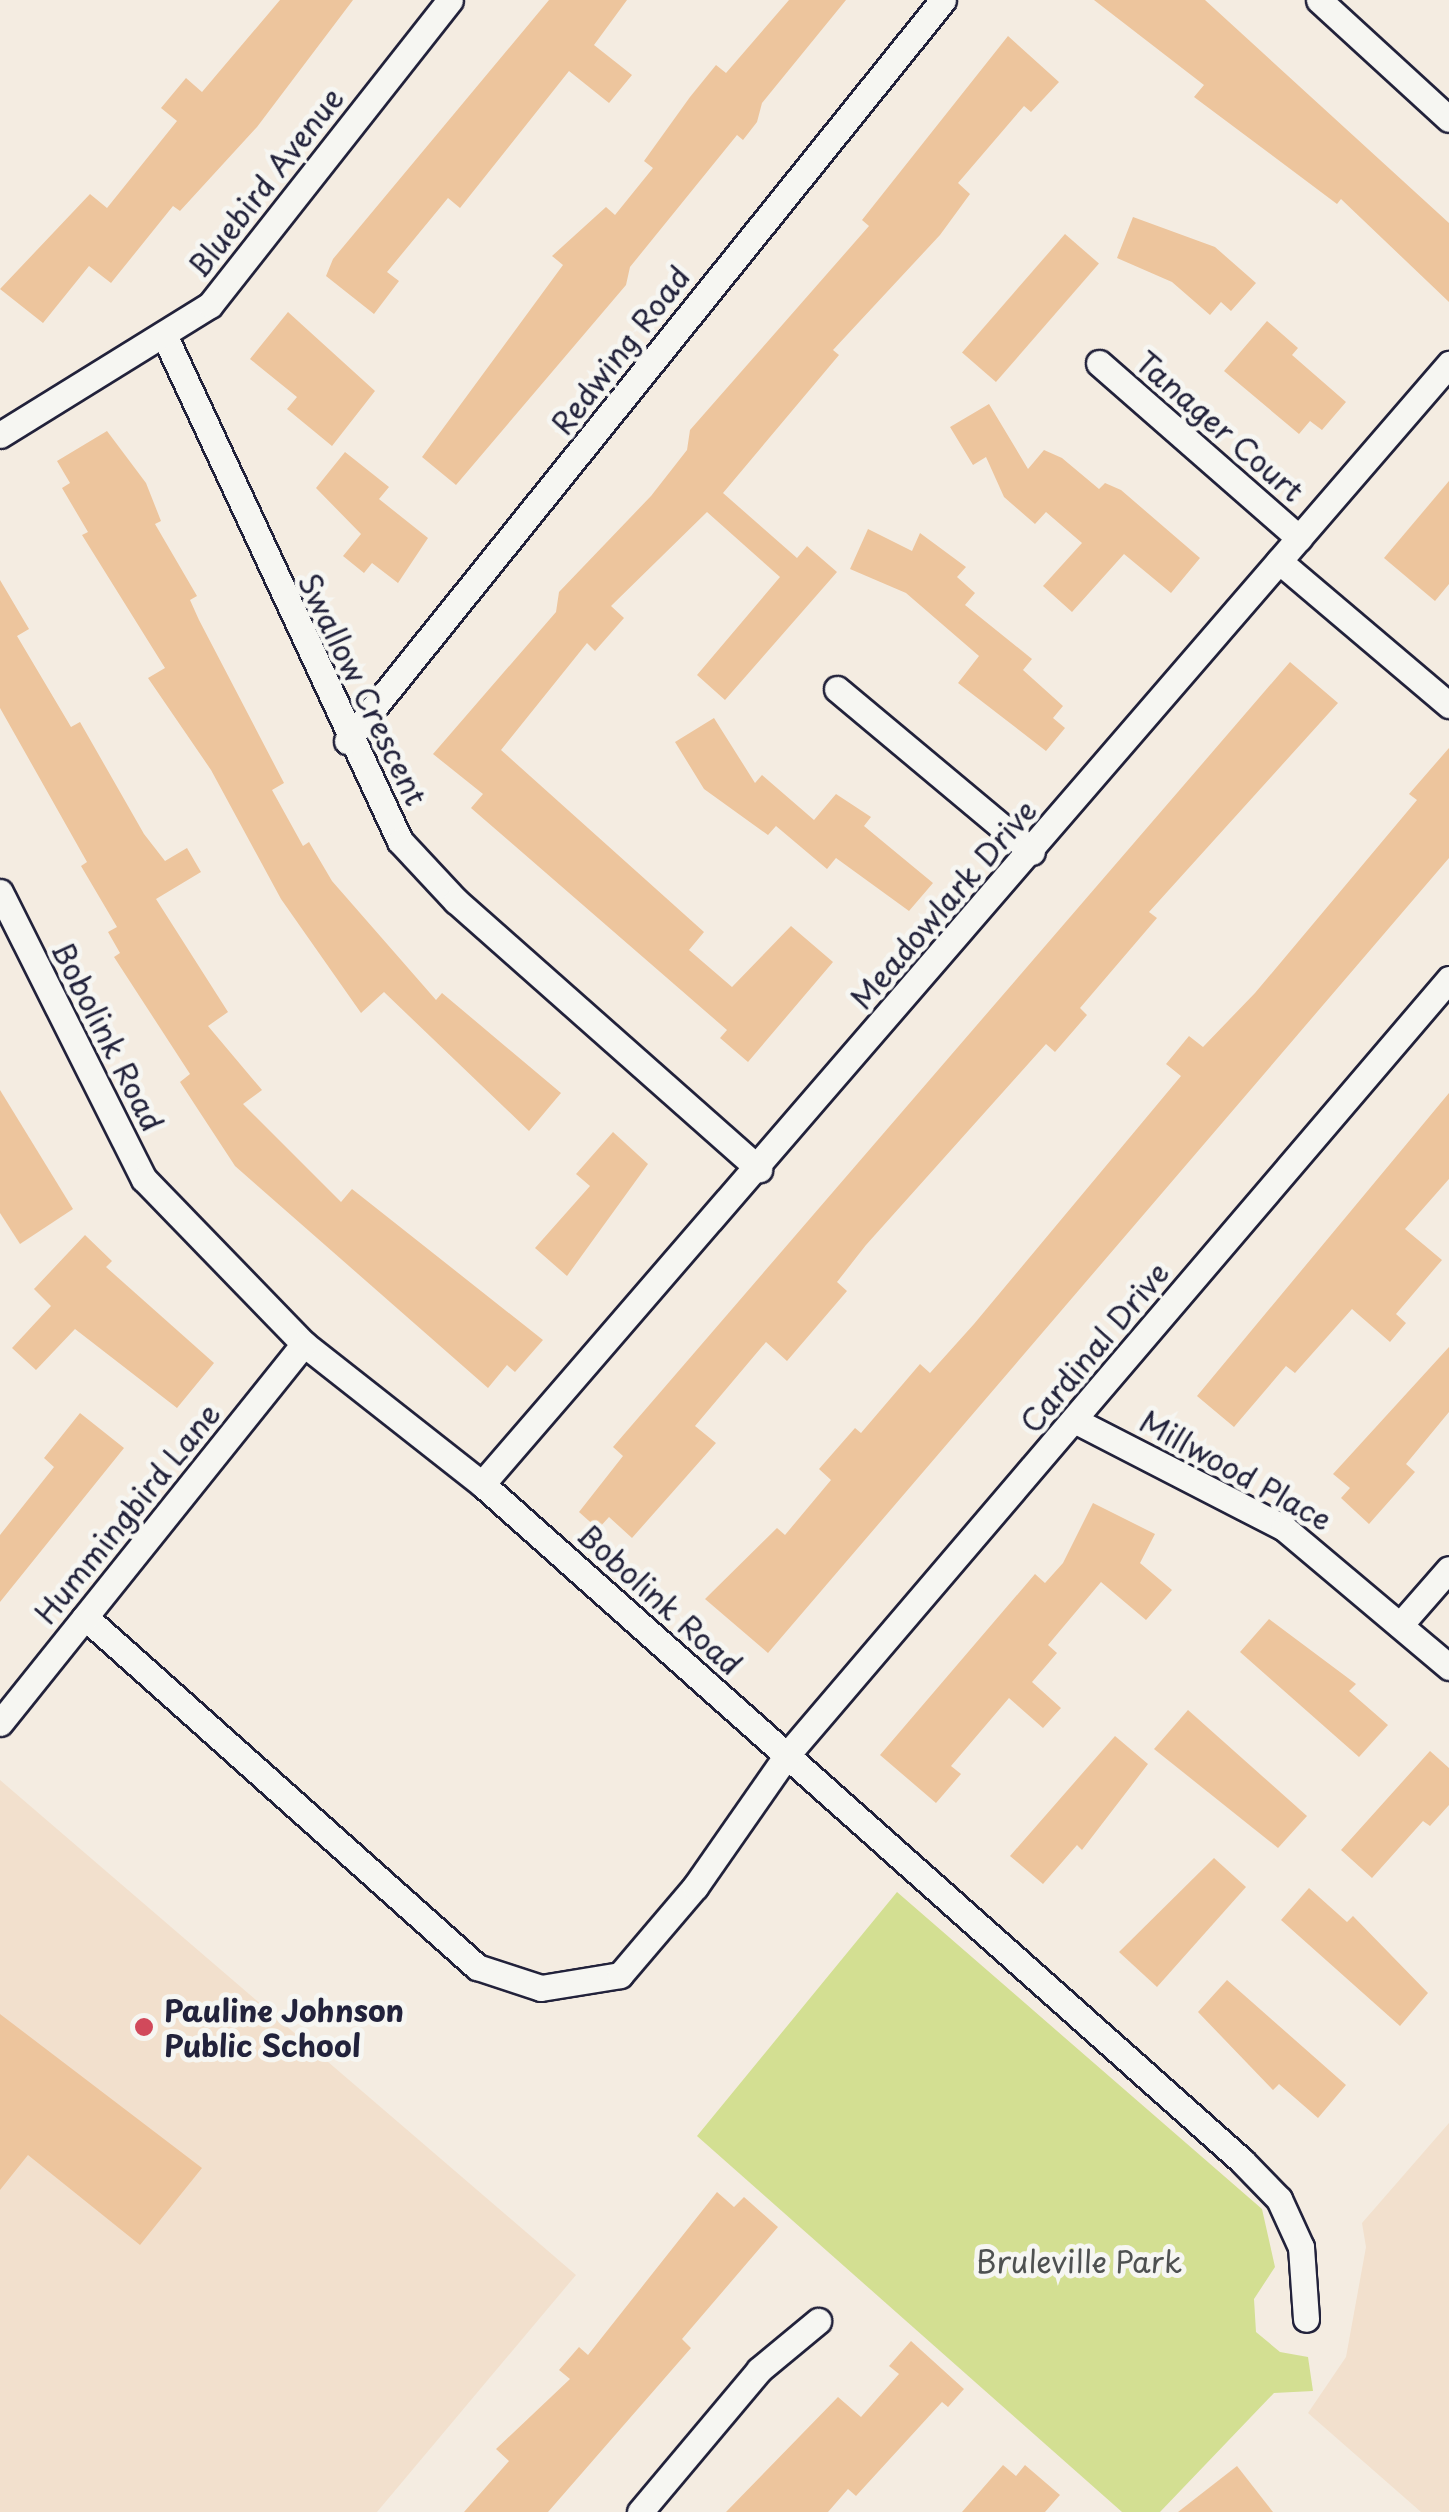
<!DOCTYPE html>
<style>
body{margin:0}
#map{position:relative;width:1449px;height:2512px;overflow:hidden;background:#f4ece1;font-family:"Playpen Sans",sans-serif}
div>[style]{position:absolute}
.built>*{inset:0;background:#f2e0cd}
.green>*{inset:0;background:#d3df92}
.building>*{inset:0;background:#edc59d;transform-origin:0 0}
.roads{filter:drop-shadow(2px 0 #22223b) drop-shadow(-2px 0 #22223b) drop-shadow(0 2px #22223b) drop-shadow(0 -2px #22223b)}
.street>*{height:25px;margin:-12.5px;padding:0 12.5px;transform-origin:12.5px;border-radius:12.5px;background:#f6f6f2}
.dots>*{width:28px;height:28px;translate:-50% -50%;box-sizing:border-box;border:5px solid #f6f6f2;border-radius:50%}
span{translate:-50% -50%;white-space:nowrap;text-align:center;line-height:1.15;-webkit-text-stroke:10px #f6f6f2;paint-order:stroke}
.street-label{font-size:30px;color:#22223b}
.poi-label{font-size:30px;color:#22223b;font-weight:700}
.left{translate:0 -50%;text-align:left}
.park-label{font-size:30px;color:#4e5151}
</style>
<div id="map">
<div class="built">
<div style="clip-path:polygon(0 1780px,576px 2275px,377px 2512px,0 2512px)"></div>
<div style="clip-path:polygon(1449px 2123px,1449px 2512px,1421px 2512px,1308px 2413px,1346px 2357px,1366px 2247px,1362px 2223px)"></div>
</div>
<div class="green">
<div style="clip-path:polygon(897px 1892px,1262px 2209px,1275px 2267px,1254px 2299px,1256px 2332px,1280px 2352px,1308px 2357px,1313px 2391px,1274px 2393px,1160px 2512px,1122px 2512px,697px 2136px)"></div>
</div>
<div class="building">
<div style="clip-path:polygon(280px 0,353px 0,257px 127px,180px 211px,173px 206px,111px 283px,89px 266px,43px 323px,0 289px,90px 194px,107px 208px,177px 121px,161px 108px,186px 78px,202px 92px)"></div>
<div style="clip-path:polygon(549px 0,627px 0,594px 45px,632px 75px,609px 103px,569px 71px,460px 208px,448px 198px,387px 272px,399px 281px,374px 314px,326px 276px,333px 259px)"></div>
<div style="clip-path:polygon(789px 0,846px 0,762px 103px,757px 122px,743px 140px,737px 135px,630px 267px,626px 285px,456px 485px,422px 457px,563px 265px,552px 256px,606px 207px,615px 215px,653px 168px,644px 161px,690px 97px,716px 65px,726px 73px)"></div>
<div style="clip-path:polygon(1094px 0,1205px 0,1449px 223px,1449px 302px,1341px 199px,1337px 204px,1194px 97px,1204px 85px)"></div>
<div style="clip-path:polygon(1008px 36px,1059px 82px,1031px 112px,1024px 106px,958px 183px,970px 194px,940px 235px,833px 350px,839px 355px,723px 493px,797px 558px,807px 546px,837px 572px,725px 700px,697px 675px,780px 577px,707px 512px,611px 606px,624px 618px,595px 651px,587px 643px,501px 750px,704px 932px,689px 950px,732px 987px,791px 926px,833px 962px,748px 1062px,720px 1038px,727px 1030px,471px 808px,483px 794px,433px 754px,556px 612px,559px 592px,651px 496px,687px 450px,690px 430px,869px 226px,862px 220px)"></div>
<div style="clip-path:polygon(1133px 217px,1215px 247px,1256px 283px,1231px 311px,1221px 302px,1210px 315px,1172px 282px,1117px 258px)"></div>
<div style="left:1065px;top:234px;width:45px;height:157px;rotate:41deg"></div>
<div style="clip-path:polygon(288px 312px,375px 391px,332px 446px,287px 409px,297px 397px,250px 359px)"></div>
<div style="clip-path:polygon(1267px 321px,1298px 348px,1292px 355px,1346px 402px,1322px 430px,1310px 421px,1299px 434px,1224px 371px)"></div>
<div style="clip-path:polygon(989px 404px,1028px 469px,1044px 450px,1062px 458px,1099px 489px,1105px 483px,1121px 490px,1200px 558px,1171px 593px,1124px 554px,1072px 612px,1043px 586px,1082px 543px,1046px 512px,1035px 524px,1004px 497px,986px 457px,973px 465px,950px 427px)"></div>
<div style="clip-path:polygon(107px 431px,146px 483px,161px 521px,155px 524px,197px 596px,190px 600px,199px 620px,284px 783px,272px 790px,303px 846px,309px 842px,332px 881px,436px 1000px,442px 993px,561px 1093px,529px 1131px,384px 992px,361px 1013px,281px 899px,211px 770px,148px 678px,165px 668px,82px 535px,88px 532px,62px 488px,70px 483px,57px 461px)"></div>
<div style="clip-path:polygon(345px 452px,389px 487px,379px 499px,428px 538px,398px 583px,372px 563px,364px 573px,343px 556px,361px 534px,316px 488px)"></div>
<div style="clip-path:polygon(1449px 481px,1449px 584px,1435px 601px,1384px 558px)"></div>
<div style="clip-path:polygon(868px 529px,912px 551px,920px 533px,966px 567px,957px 577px,975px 593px,965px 605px,1032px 659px,1023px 670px,1063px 706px,1053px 718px,1065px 728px,1046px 751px,958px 683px,979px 656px,906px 593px,850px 569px)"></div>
<div style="clip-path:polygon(0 580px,29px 629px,17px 636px,71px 727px,80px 722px,144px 834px,165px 861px,187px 848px,201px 872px,156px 899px,228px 1012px,208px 1026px,262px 1090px,243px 1104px,341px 1202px,352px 1189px,543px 1340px,515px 1372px,507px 1365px,488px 1388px,235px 1166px,180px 1082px,190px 1074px,114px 957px,120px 953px,108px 932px,117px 927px,81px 866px,87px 862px,0 708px)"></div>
<div style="clip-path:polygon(1290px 662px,1338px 703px,1149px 912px,1157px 918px,1080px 1008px,1087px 1015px,1055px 1052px,1046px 1044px,866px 1245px,837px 1282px,847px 1291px,787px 1361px,766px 1342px,695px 1426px,716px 1443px,632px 1538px,609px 1517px,598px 1529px,579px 1512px,623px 1456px,613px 1447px)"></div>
<div style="clip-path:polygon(714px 718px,755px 783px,762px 775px,814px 820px,836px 794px,871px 817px,864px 826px,933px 883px,909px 911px,836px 858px,827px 869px,776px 826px,768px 835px,704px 789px,675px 742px)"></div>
<div style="clip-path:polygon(1449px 748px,1449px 858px,768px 1653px,705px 1599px,777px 1528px,785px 1535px,831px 1480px,819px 1469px,855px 1428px,861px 1433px,920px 1364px,930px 1373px,974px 1324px,1181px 1076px,1166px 1064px,1189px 1036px,1203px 1047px,1255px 993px,1417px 800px,1409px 794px)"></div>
<div style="clip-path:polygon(0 1090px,73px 1209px,20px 1244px,0 1213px)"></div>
<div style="clip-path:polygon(1449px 1093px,1449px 1179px,1405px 1229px,1442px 1260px,1396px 1314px,1406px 1323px,1390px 1342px,1352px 1309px,1295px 1373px,1286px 1366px,1234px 1427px,1197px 1396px)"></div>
<div style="clip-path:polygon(613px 1132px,648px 1164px,567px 1276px,535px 1248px,590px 1186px,576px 1174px)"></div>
<div style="clip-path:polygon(85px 1235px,112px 1261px,106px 1267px,214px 1363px,177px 1408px,75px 1329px,36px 1370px,12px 1348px,51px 1306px,34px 1289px)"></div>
<div style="clip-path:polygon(1449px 1347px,1449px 1412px,1406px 1464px,1415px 1472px,1369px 1524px,1341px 1498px,1350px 1488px,1333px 1474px)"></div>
<div style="clip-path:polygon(80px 1413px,124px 1448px,0 1602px,0 1535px,54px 1467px,44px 1458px)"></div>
<div style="clip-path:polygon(1093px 1503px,1155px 1534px,1140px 1563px,1172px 1590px,1146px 1620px,1101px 1582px,1048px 1645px,1057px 1653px,1032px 1682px,1061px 1708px,1043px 1728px,1009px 1698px,951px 1766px,961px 1774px,936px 1803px,880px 1755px,1035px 1574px,1045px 1583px,1063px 1563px)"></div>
<div style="clip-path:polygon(1269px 1619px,1356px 1684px,1349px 1691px,1388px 1725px,1359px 1757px,1240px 1652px)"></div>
<div style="clip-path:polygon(1188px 1710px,1307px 1816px,1278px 1848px,1154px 1749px)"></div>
<div style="clip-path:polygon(1115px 1736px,1148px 1764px,1082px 1850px,1077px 1845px,1043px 1884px,1010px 1856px)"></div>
<div style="clip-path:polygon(1430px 1751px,1449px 1768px,1449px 1805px,1430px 1826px,1423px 1821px,1372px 1878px,1341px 1850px)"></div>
<div style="clip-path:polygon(1214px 1858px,1246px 1887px,1157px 1987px,1119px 1952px)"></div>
<div style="clip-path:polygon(1309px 1888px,1347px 1922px,1353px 1916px,1428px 1993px,1400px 2026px,1281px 1920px)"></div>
<div style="clip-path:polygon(1227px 1980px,1346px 2085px,1318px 2118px,1279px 2084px,1273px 2090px,1198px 2012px)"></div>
<div style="clip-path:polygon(0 2014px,202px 2168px,140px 2245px,28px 2155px,0 2190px)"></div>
<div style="clip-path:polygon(717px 2192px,734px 2207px,744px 2197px,778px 2227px,682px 2339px,691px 2348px,548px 2512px,464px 2512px,509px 2461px,496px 2449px,570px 2379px,559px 2370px,579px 2347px,588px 2355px)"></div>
<div style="clip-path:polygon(911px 2341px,964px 2389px,948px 2407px,942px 2402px,856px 2496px,848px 2489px,828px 2512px,726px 2512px,838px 2397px,861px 2417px,899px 2374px,889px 2366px)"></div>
<div style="clip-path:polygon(1003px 2465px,1016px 2476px,1025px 2465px,1060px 2495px,1045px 2512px,962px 2512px)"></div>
<div style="clip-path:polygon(1237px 2466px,1273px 2512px,1178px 2512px)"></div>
</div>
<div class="roads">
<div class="street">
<div style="left:1319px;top:0;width:176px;rotate:42.5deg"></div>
<div style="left:166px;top:339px;width:554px;rotate:65.01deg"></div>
<div style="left:400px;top:841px;width:82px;rotate:47deg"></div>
<div style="left:456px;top:901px;width:405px;rotate:41.5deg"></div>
<div style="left:1099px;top:363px;width:266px;rotate:41.2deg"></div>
<div style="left:0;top:435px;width:247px;rotate:-31.8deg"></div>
<div style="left:210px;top:305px;width:388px;rotate:-51.8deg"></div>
<div style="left:1279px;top:561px;width:223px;rotate:40.3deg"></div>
<div style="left:837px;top:689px;width:254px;rotate:39.9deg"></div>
<div style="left:347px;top:741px;width:951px;rotate:-51.19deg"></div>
<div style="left:0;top:892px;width:321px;rotate:63.4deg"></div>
<div style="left:144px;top:1179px;width:230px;rotate:45.9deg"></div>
<div style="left:304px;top:1344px;width:226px;rotate:38.2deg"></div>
<div style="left:482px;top:1484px;width:1018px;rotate:41.69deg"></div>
<div style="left:1242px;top:2161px;width:53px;rotate:45.8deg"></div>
<div style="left:1279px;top:2199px;width:53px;rotate:65.4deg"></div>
<div style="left:1301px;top:2247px;width:72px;rotate:86deg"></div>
<div style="left:1074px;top:1420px;width:236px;rotate:27.2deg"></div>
<div style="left:1284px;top:1528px;width:216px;rotate:40.1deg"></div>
<div style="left:482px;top:1484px;width:1480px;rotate:-49.19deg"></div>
<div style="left:85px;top:1617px;width:526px;rotate:41.76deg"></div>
<div style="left:477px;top:1967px;width:67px;rotate:18.2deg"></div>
<div style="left:541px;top:1988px;width:80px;rotate:-9.3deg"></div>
<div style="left:620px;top:1975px;width:116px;rotate:-49.6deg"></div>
<div style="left:695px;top:1887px;width:161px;rotate:-55.1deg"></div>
<div style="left:787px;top:1755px;width:1020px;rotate:-49.53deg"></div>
<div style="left:1400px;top:1625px;width:74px;rotate:-48.8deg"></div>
<div style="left:0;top:1723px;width:486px;rotate:-51.3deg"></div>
<div style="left:640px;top:2512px;width:185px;rotate:-50deg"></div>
<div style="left:759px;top:2370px;width:77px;rotate:-39.7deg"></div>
</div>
</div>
<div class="dots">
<div style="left:144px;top:2027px;background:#d1495b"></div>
</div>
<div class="street-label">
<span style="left:265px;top:182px;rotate:-52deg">Bluebird Avenue</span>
<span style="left:620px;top:350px;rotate:-52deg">Redwing Road</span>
<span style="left:1220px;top:426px;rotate:41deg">Tanager Court</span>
<span style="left:363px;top:689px;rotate:64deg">Swallow Crescent</span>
<span style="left:943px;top:904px;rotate:-49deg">Meadowlark Drive</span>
<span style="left:108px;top:1036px;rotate:63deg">Bobolink Road</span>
<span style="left:1094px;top:1347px;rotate:-50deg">Cardinal Drive</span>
<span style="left:1236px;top:1470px;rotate:29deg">Millwood Place</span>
<span style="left:127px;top:1513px;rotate:-51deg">Hummingbird Lane</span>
<span style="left:660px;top:1599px;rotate:42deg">Bobolink Road</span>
</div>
<div class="poi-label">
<span class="left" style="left:164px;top:2027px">Pauline Johnson<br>Public School</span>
</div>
<div class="park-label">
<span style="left:1079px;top:2261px">Bruleville Park</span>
</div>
</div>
